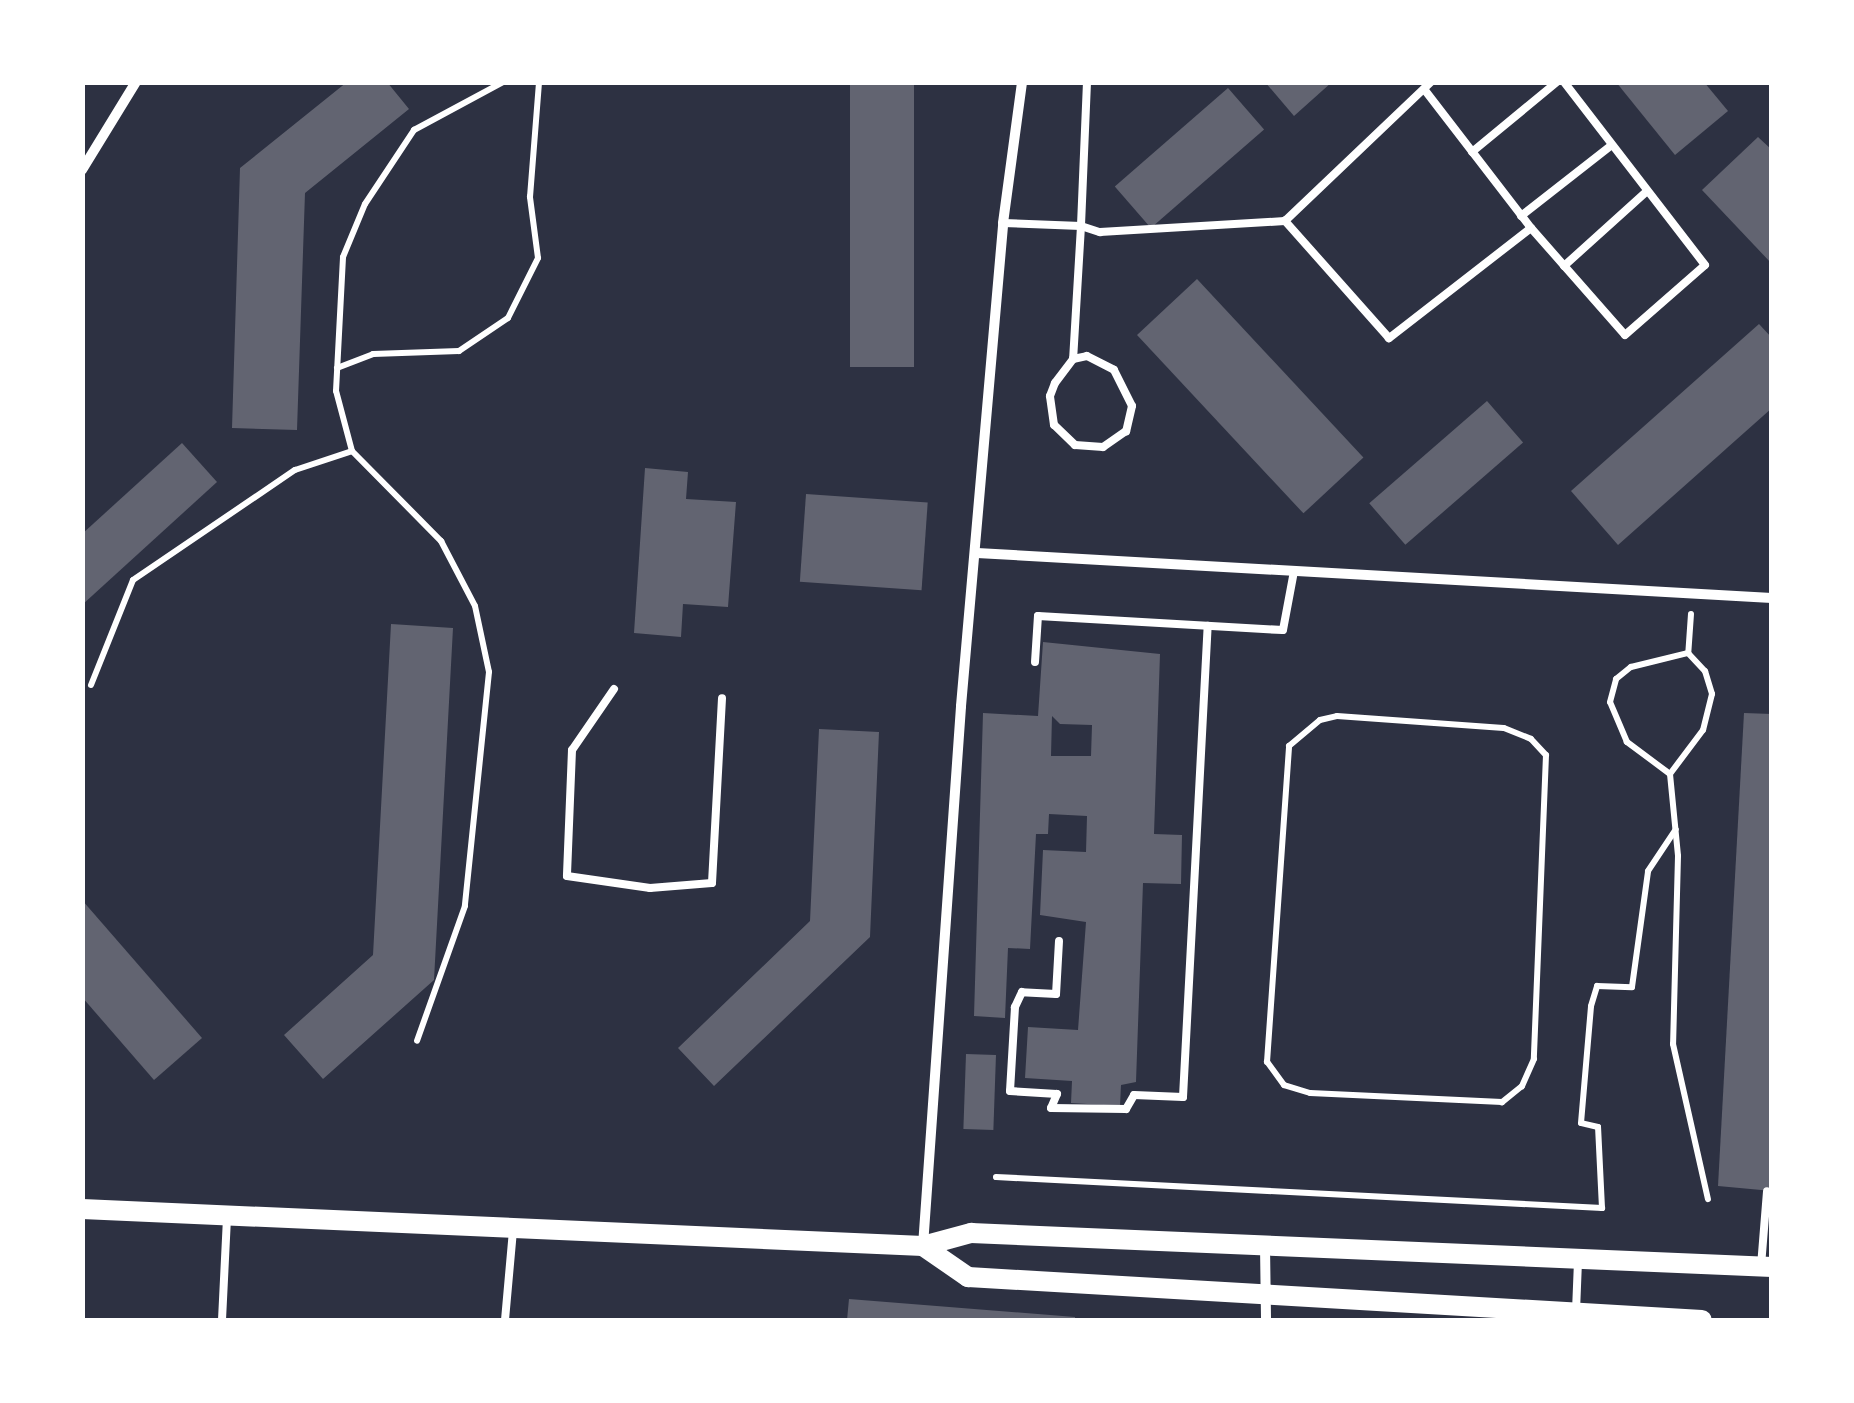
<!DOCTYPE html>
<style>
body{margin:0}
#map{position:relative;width:1854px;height:1403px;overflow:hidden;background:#2d3142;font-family:"DM Sans",sans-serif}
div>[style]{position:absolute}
.building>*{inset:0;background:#626471;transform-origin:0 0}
.path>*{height:6px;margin:-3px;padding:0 3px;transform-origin:3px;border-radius:3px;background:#fff}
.service>*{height:8px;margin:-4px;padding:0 4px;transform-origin:4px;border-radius:4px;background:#fff}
.minor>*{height:10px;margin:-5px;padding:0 5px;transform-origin:5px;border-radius:5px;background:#fff}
.secondary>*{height:20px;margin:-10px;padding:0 10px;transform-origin:10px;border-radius:10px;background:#fff}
span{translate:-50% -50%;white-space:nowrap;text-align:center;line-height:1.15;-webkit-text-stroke:10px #fff;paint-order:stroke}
.frame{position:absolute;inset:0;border:85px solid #fff;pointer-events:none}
</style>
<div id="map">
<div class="building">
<div style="clip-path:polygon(347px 82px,387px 82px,409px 109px,305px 193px,297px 430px,232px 428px,240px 168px)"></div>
<div style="left:850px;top:82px;width:64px;height:285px"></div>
<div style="clip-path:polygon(1265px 82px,1332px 82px,1294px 116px)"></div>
<div style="clip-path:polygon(1616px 82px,1704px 82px,1728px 111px,1675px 155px)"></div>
<div style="left:1228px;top:88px;width:55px;height:150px;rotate:49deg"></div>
<div style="clip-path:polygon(1758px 137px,1772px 150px,1772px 264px,1702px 190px)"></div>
<div style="left:1197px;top:279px;width:244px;height:82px;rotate:47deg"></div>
<div style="clip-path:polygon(1759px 324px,1772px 338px,1772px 408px,1618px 545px,1571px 491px)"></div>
<div style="left:1487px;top:401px;width:55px;height:156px;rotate:49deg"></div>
<div style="clip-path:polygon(182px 443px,217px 482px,82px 605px,82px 534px)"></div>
<div style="clip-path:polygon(645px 468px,688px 472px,686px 499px,736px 502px,728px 607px,683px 604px,681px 637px,634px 633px)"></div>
<div style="left:806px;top:494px;width:122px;height:88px;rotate:4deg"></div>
<div style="clip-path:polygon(391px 624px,453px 628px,434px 980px,323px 1079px,284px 1035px,373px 955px)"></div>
<div style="clip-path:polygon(evenodd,1043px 642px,1160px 654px,1154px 834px,1182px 835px,1181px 884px,1143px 883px,1136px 1082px,1121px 1085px,1120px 1106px,1071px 1103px,1072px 1081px,1025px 1078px,1028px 1027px,1078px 1030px,1086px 922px,1040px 915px,1043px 850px,1086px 852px,1087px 816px,1049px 814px,1048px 834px,1036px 834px,1030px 949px,1008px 948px,1005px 1018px,974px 1016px,983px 713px,1038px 716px,1043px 642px,1052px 716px,1060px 724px,1092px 725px,1091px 756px,1051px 756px,1052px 716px)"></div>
<div style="clip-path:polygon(1744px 713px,1772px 714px,1772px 1191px,1718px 1186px)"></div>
<div style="clip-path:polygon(819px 729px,879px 732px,870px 937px,714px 1086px,678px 1048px,810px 921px)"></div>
<div style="clip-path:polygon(82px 900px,202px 1038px,154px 1080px,82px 997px)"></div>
<div style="left:966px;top:1054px;width:30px;height:75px;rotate:2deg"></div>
<div style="clip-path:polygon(849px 1299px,1075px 1317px,1075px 1320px,847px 1320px)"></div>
</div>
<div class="path">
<div style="left:337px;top:368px;width:39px;rotate:-21deg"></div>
<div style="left:373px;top:354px;width:86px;rotate:-2deg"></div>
<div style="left:459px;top:351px;width:59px;rotate:-34deg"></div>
<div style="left:508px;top:318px;width:67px;rotate:-63.4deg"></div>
<div style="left:538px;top:258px;width:62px;rotate:-97.5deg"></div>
<div style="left:530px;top:197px;width:115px;rotate:-85.5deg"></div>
<div style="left:352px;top:451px;width:62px;rotate:-104.9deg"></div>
<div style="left:336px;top:391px;width:134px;rotate:-87deg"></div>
<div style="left:343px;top:257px;width:57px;rotate:-67.5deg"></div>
<div style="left:365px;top:204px;width:89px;rotate:-56.5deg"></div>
<div style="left:414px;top:130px;width:101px;rotate:-28.3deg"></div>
<div style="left:1691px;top:614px;width:39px;rotate:94deg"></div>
<div style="left:1688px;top:653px;width:25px;rotate:47deg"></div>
<div style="left:1705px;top:671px;width:24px;rotate:73deg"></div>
<div style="left:1712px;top:694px;width:37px;rotate:104deg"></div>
<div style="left:1703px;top:730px;width:55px;rotate:126.9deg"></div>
<div style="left:1670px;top:774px;width:82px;rotate:84.4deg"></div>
<div style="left:1678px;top:856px;width:188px;rotate:91.5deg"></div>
<div style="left:1673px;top:1044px;width:159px;rotate:77.3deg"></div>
<div style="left:91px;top:685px;width:113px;rotate:-68.2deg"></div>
<div style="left:133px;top:580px;width:196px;rotate:-34.2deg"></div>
<div style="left:295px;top:470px;width:60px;rotate:-18.4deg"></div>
<div style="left:352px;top:451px;width:127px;rotate:45.3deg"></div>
<div style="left:441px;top:541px;width:73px;rotate:62.4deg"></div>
<div style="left:475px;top:606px;width:67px;rotate:78deg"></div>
<div style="left:489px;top:672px;width:235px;rotate:95.9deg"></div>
<div style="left:465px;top:906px;width:143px;rotate:109.6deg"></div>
<div style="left:1337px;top:716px;width:167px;rotate:4.1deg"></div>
<div style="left:1504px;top:728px;width:29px;rotate:22deg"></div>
<div style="left:1531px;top:739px;width:22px;rotate:47deg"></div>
<div style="left:1546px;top:755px;width:304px;rotate:92.3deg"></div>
<div style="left:1534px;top:1059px;width:30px;rotate:114deg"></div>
<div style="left:1522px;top:1086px;width:26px;rotate:141deg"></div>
<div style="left:1502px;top:1102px;width:192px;rotate:-177.3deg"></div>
<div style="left:1310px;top:1093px;width:27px;rotate:-163deg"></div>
<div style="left:1284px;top:1085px;width:29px;rotate:-126deg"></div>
<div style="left:1267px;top:1062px;width:317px;rotate:-86deg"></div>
<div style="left:1289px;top:746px;width:40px;rotate:-40deg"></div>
<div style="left:1320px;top:720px;width:17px;rotate:-13deg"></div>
<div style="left:1670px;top:774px;width:54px;rotate:-143.3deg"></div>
<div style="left:1627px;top:742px;width:43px;rotate:-113deg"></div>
<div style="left:1610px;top:702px;width:24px;rotate:-75deg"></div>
<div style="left:1616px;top:679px;width:19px;rotate:-39deg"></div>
<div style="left:1631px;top:667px;width:59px;rotate:-13.8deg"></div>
<div style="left:996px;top:1177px;width:607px;rotate:2.93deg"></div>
<div style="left:1602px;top:1208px;width:81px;rotate:-92.8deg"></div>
<div style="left:1598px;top:1127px;width:17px;rotate:-167deg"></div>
<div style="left:1581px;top:1123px;width:117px;rotate:-85.1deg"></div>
<div style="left:1591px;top:1006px;width:21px;rotate:-73deg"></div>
<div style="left:1597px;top:986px;width:35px;rotate:2deg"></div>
<div style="left:1632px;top:987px;width:117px;rotate:-82.1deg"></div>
<div style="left:1648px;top:871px;width:50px;rotate:-56.3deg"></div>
</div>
<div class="service">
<div style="left:1087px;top:82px;width:144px;rotate:92.4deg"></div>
<div style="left:1081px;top:226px;width:20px;rotate:18deg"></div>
<div style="left:1100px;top:232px;width:185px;rotate:-3.4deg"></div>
<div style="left:1424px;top:89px;width:175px;rotate:52.4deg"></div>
<div style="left:1531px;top:228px;width:180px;rotate:142.2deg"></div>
<div style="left:1389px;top:338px;width:157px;rotate:-131.6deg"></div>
<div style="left:1285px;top:221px;width:202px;rotate:-43.6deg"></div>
<div style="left:1472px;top:152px;width:110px;rotate:-39.5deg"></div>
<div style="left:1521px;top:216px;width:115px;rotate:-38deg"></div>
<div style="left:1003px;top:223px;width:78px;rotate:2.2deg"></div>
<div style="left:1081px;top:226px;width:133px;rotate:93.4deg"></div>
<div style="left:1531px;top:228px;width:142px;rotate:48.7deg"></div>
<div style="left:1625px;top:335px;width:106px;rotate:-41.2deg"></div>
<div style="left:1705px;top:265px;width:231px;rotate:-127.6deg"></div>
<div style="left:1564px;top:266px;width:112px;rotate:-42.1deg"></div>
<div style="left:1087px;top:356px;width:30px;rotate:27deg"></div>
<div style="left:1114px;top:370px;width:40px;rotate:63.4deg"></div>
<div style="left:1132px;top:406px;width:26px;rotate:103deg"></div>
<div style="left:1126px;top:431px;width:28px;rotate:145deg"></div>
<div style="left:1103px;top:447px;width:28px;rotate:-176deg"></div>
<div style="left:1075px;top:445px;width:29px;rotate:-136deg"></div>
<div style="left:1054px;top:425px;width:29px;rotate:-98deg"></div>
<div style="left:1050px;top:396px;width:14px;rotate:-69deg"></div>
<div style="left:1055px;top:383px;width:30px;rotate:-53deg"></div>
<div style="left:1073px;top:359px;width:14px;rotate:-12deg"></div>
<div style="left:1035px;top:662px;width:46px;rotate:-86.3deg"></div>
<div style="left:1038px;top:616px;width:245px;rotate:3.3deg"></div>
<div style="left:1283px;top:630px;width:60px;rotate:-79.4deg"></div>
<div style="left:614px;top:689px;width:74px;rotate:124.5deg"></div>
<div style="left:572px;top:750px;width:126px;rotate:92.3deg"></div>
<div style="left:567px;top:876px;width:84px;rotate:8.2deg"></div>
<div style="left:650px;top:888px;width:62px;rotate:-4.6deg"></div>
<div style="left:712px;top:883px;width:185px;rotate:-86.9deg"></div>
<div style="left:1059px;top:941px;width:53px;rotate:93.2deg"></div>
<div style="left:1056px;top:994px;width:34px;rotate:-177deg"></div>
<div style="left:1022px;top:992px;width:17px;rotate:115deg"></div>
<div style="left:1015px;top:1007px;width:84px;rotate:93.4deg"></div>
<div style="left:1010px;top:1091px;width:47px;rotate:3.7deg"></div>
<div style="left:1057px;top:1094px;width:15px;rotate:113deg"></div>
<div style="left:1051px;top:1108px;width:75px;rotate:0.8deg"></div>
<div style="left:1126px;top:1109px;width:16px;rotate:-60deg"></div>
<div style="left:1134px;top:1095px;width:49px;rotate:2.3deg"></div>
<div style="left:1183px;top:1097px;width:472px;rotate:-87deg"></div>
<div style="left:1761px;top:1266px;width:75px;rotate:-85.4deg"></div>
<div style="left:1576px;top:1311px;width:50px;rotate:-87.7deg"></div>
<div style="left:222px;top:1320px;width:104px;rotate:-87.2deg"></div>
<div style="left:505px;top:1320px;width:90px;rotate:-84.9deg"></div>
</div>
<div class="minor">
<div style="left:82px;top:170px;width:103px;rotate:-58.5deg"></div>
<div style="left:977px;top:553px;width:796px;rotate:3.24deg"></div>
<div style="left:923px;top:1246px;width:541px;rotate:-85.97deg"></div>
<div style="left:961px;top:706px;width:485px;rotate:-85deg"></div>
<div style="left:1003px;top:223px;width:142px;rotate:-82.3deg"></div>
<div style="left:1265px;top:1246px;width:74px;rotate:89.2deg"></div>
</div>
<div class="secondary">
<div style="left:82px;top:1209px;width:842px;rotate:2.52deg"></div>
<div style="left:923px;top:1246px;width:50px;rotate:-15.2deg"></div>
<div style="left:971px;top:1233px;width:802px;rotate:2.43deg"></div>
<div style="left:923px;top:1246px;width:55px;rotate:34.6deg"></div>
<div style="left:968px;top:1277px;width:735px;rotate:3.35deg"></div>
</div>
<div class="frame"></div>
</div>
